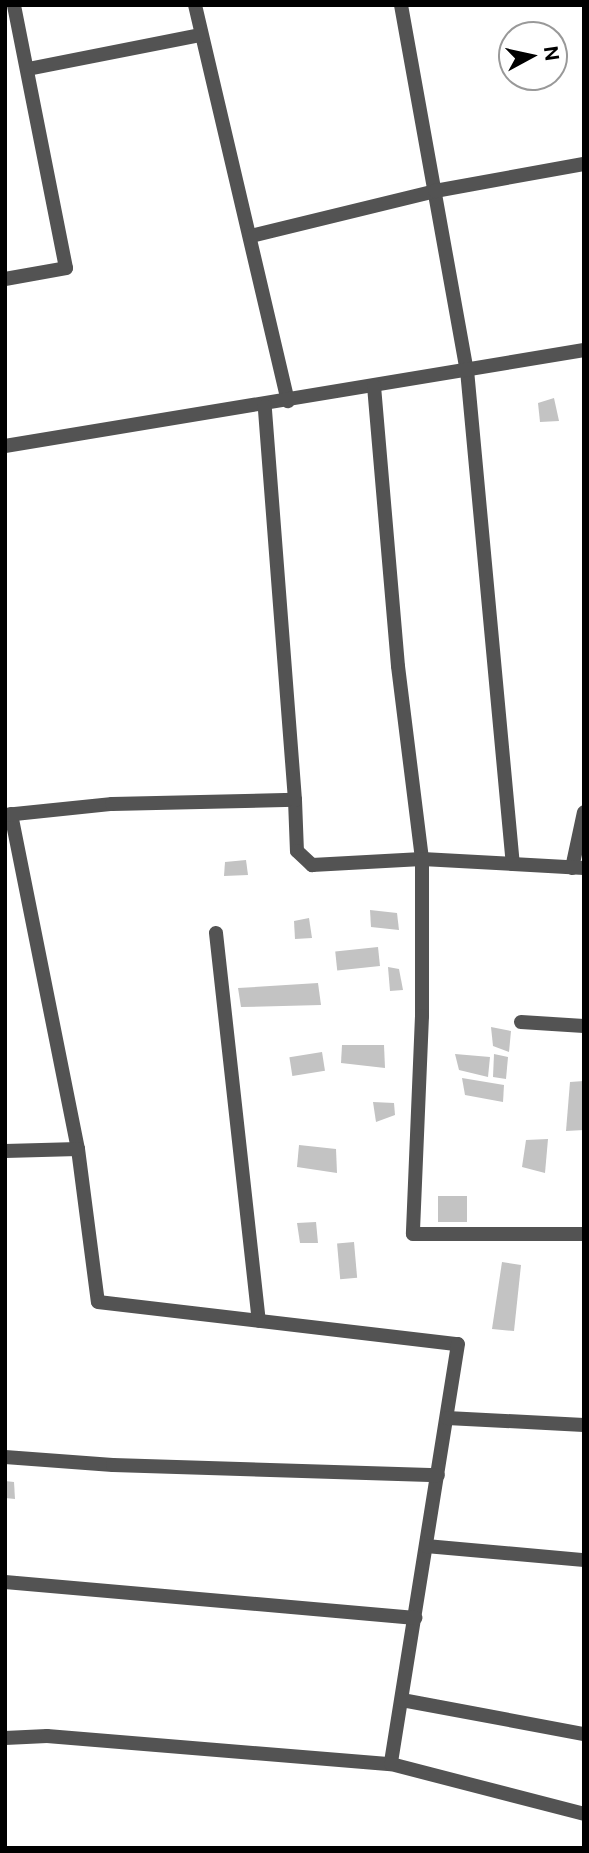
<!DOCTYPE html>
<style>
body{margin:0}
#map{position:relative;width:589px;height:1853px;overflow:hidden;background:#fff;font-family:"Public Sans",sans-serif}
div>[style]{position:absolute}
.building>*{inset:0;background:#c3c3c3;transform-origin:0 0}
.street>*{height:14px;margin:-7px;padding:0 7px;transform-origin:7px;border-radius:7px;background:#535353}
span{translate:-50% -50%;white-space:nowrap;text-align:center;line-height:1.15;-webkit-text-stroke:5px #fff;paint-order:stroke}
.frame{position:absolute;inset:0;border:7px solid #000;pointer-events:none}
.north{position:absolute;left:498px;top:21px;width:70px;height:70px;box-sizing:border-box;background:#fff;border:2px solid #999;border-radius:50%;rotate:82deg;font-size:19px;font-weight:700;line-height:28px;text-align:center;color:#000}
.north::after{content:'';display:block;margin:auto;width:24px;height:32px;background:#000;clip-path:polygon(50% 0,100% 100%,50% 72%,0 100%)}
</style>
<div id="map">
<div class="building">
<div style="clip-path:polygon(554px 398px,559px 421px,540px 422px,538px 403px)"></div>
<div style="clip-path:polygon(246px 860px,248px 875px,224px 876px,225px 862px)"></div>
<div style="clip-path:polygon(370px 910px,397px 913px,399px 930px,371px 927px)"></div>
<div style="clip-path:polygon(309px 918px,312px 938px,295px 939px,294px 921px)"></div>
<div style="left:378px;top:947px;width:19px;height:43px;rotate:84deg"></div>
<div style="clip-path:polygon(388px 967px,399px 969px,403px 990px,390px 991px)"></div>
<div style="clip-path:polygon(318px 983px,321px 1005px,241px 1007px,238px 988px)"></div>
<div style="clip-path:polygon(491px 1027px,511px 1031px,509px 1052px,493px 1046px)"></div>
<div style="clip-path:polygon(342px 1045px,384px 1045px,385px 1068px,341px 1063px)"></div>
<div style="left:322px;top:1052px;width:19px;height:33px;rotate:81deg"></div>
<div style="clip-path:polygon(455px 1054px,490px 1057px,488px 1077px,459px 1070px)"></div>
<div style="clip-path:polygon(494px 1054px,508px 1057px,506px 1079px,493px 1077px)"></div>
<div style="clip-path:polygon(462px 1078px,504px 1085px,503px 1102px,465px 1095px)"></div>
<div style="clip-path:polygon(584px 1081px,584px 1130px,566px 1131px,570px 1082px)"></div>
<div style="clip-path:polygon(373px 1102px,394px 1103px,395px 1115px,376px 1122px)"></div>
<div style="clip-path:polygon(548px 1139px,545px 1173px,522px 1167px,526px 1140px)"></div>
<div style="clip-path:polygon(299px 1145px,336px 1149px,337px 1173px,297px 1167px)"></div>
<div style="left:438px;top:1196px;width:29px;height:26px"></div>
<div style="clip-path:polygon(316px 1222px,318px 1243px,300px 1243px,297px 1223px)"></div>
<div style="left:354px;top:1242px;width:36px;height:17px;rotate:85deg"></div>
<div style="clip-path:polygon(502px 1262px,521px 1265px,514px 1331px,492px 1329px)"></div>
<div style="clip-path:polygon(5px 1481px,14px 1482px,15px 1499px,5px 1498px)"></div>
</div>
<div class="street">
<div style="left:195px;top:5px;width:407px;rotate:76.8deg"></div>
<div style="left:401px;top:5px;width:371px;rotate:79.8deg"></div>
<div style="left:467px;top:370px;width:496px;rotate:84.7deg"></div>
<div style="left:28px;top:69px;width:175px;rotate:-11.2deg"></div>
<div style="left:251px;top:236px;width:189px;rotate:-13.7deg"></div>
<div style="left:435px;top:191px;width:151px;rotate:-10.3deg"></div>
<div style="left:5px;top:279px;width:62px;rotate:-10.2deg"></div>
<div style="left:66px;top:268px;width:268px;rotate:-101.2deg"></div>
<div style="left:5px;top:446px;width:587px;rotate:-9.41deg"></div>
<div style="left:295px;top:800px;width:51px;rotate:87.8deg"></div>
<div style="left:297px;top:851px;width:21px;rotate:43deg"></div>
<div style="left:312px;top:865px;width:110px;rotate:-3.1deg"></div>
<div style="left:422px;top:859px;width:194px;rotate:-97.1deg"></div>
<div style="left:398px;top:666px;width:281px;rotate:-94.9deg"></div>
<div style="left:11px;top:814px;width:342px;rotate:78.7deg"></div>
<div style="left:78px;top:1149px;width:154px;rotate:82.6deg"></div>
<div style="left:98px;top:1302px;width:362px;rotate:6.7deg"></div>
<div style="left:458px;top:1344px;width:425px;rotate:99.1deg"></div>
<div style="left:5px;top:815px;width:108px;rotate:-5.9deg"></div>
<div style="left:112px;top:804px;width:183px;rotate:-1.3deg"></div>
<div style="left:295px;top:800px;width:395px;rotate:-94.4deg"></div>
<div style="left:572px;top:868px;width:57px;rotate:-77.9deg"></div>
<div style="left:584px;top:868px;width:162px;rotate:-176.8deg"></div>
<div style="left:422px;top:859px;width:157px;rotate:90deg"></div>
<div style="left:422px;top:1016px;width:218px;rotate:92.4deg"></div>
<div style="left:413px;top:1234px;width:171px"></div>
<div style="left:216px;top:933px;width:390px;rotate:83.7deg"></div>
<div style="left:521px;top:1022px;width:63px;rotate:3.6deg"></div>
<div style="left:5px;top:1151px;width:73px;rotate:-1.6deg"></div>
<div style="left:447px;top:1418px;width:137px;rotate:2.9deg"></div>
<div style="left:5px;top:1457px;width:108px;rotate:4.2deg"></div>
<div style="left:113px;top:1465px;width:325px;rotate:1.8deg"></div>
<div style="left:426px;top:1546px;width:159px;rotate:5.1deg"></div>
<div style="left:5px;top:1582px;width:412px;rotate:5deg"></div>
<div style="left:402px;top:1700px;width:185px;rotate:10.6deg"></div>
<div style="left:5px;top:1738px;width:42px;rotate:-2.7deg"></div>
<div style="left:47px;top:1736px;width:345px;rotate:4.7deg"></div>
<div style="left:391px;top:1764px;width:199px;rotate:14.5deg"></div>
</div>
<div class="frame"></div>
<div class="north">N</div>
</div>
